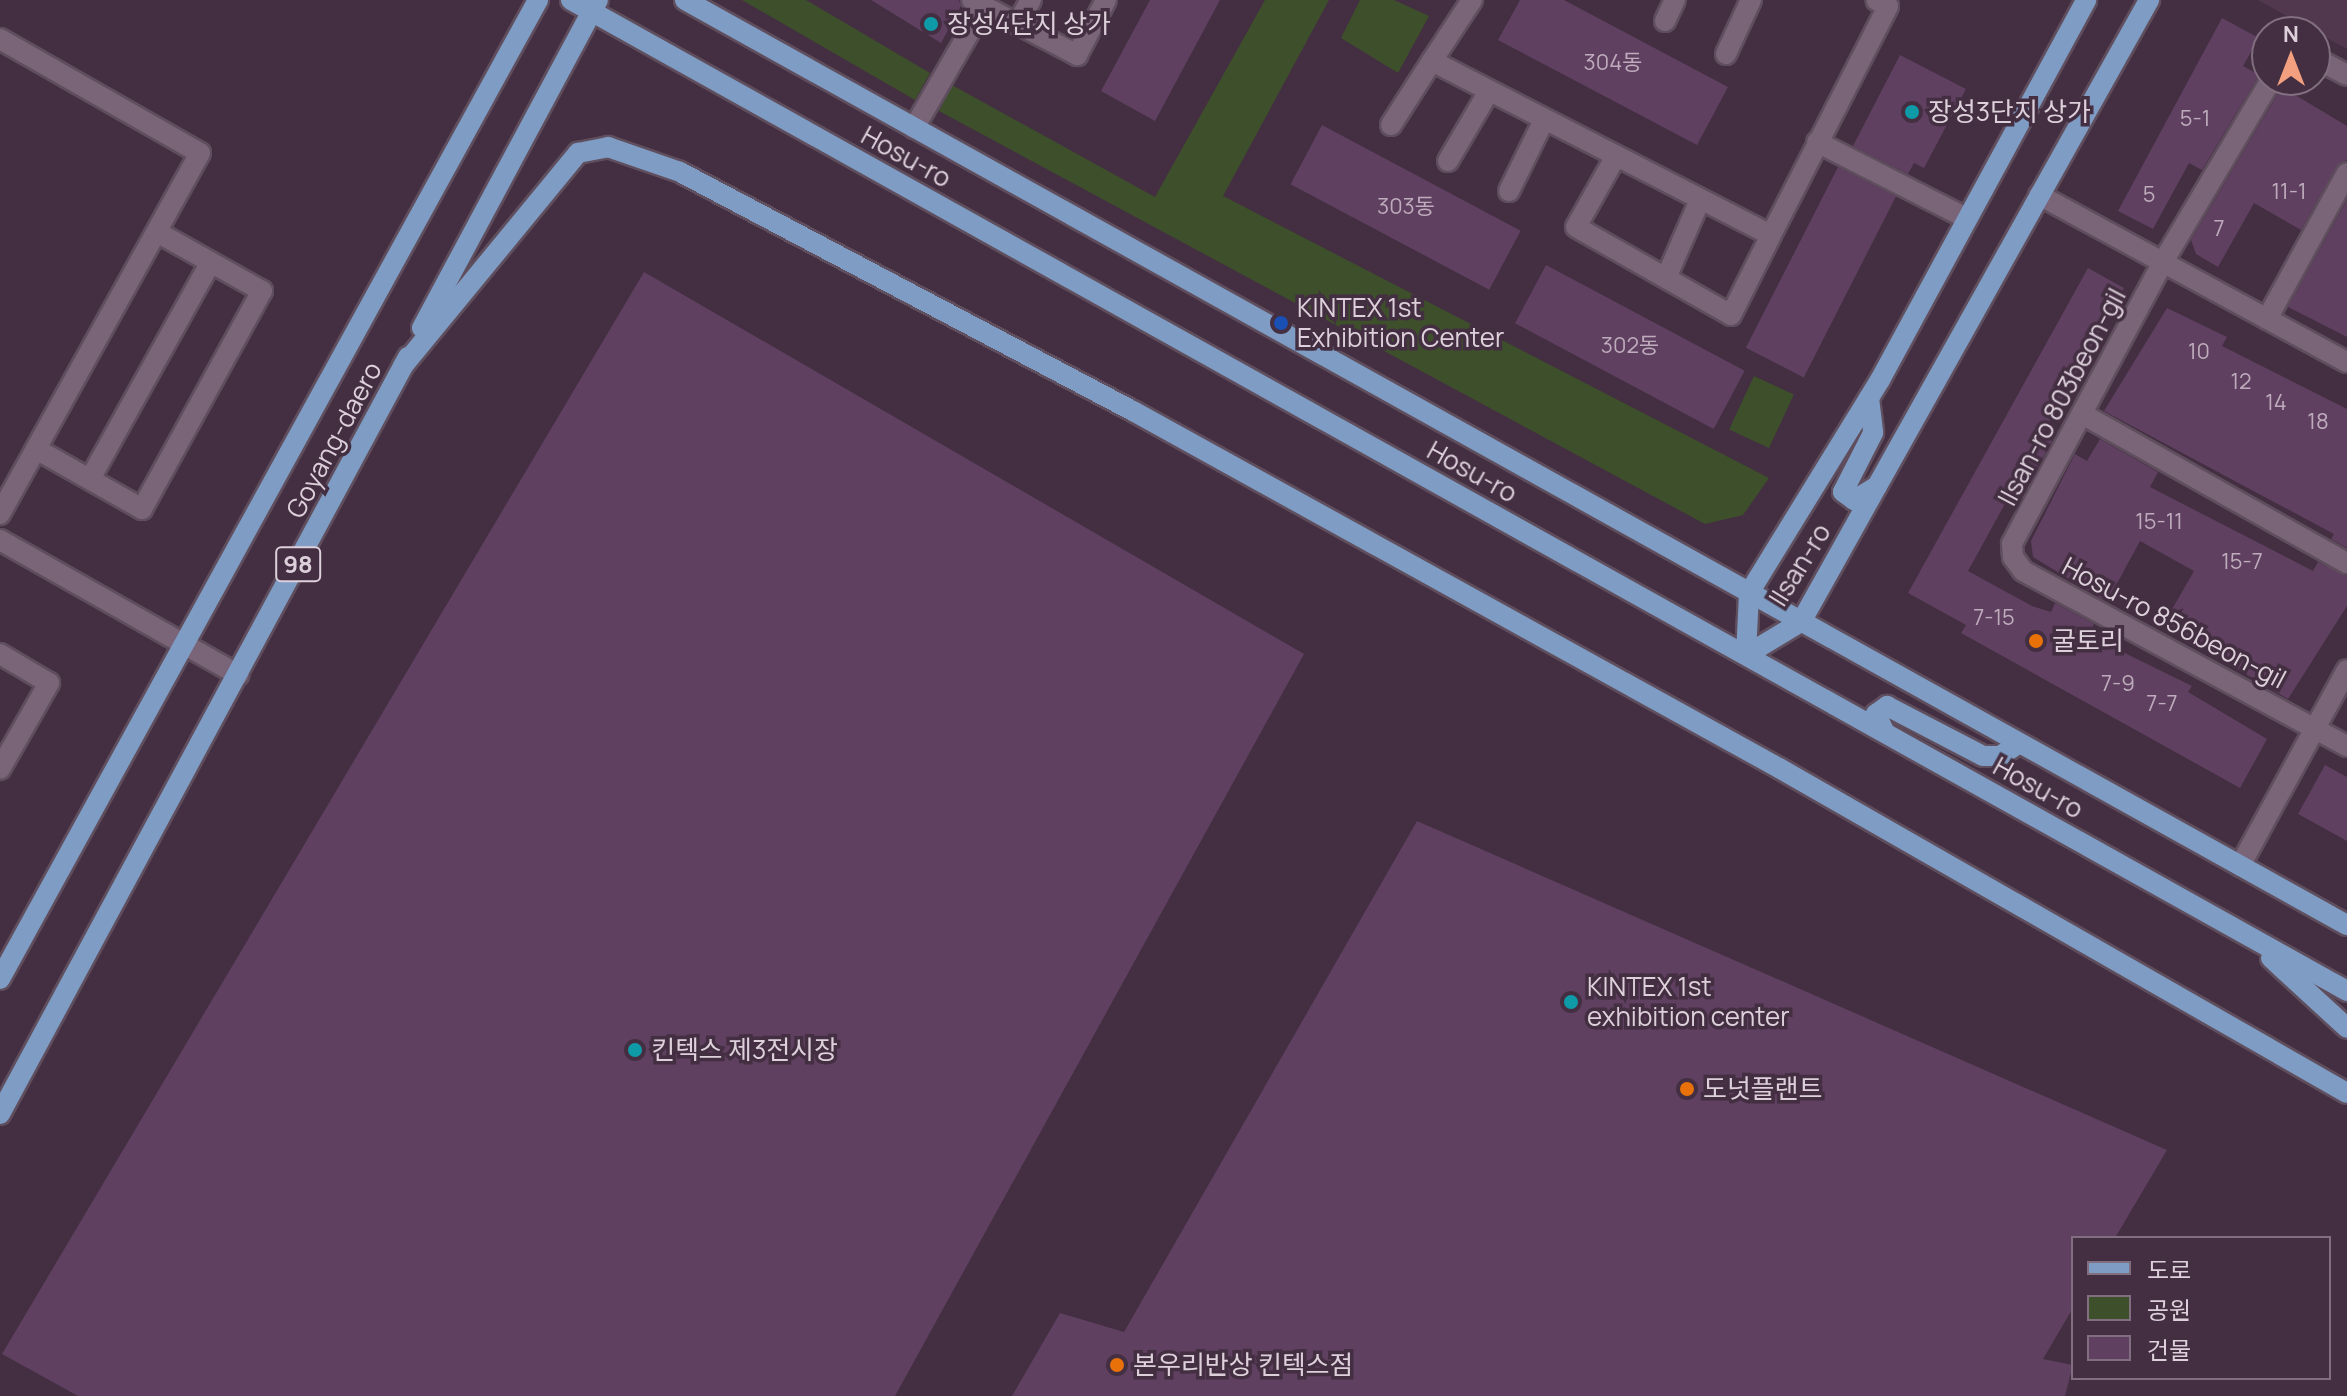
<!DOCTYPE html>
<meta charset="utf-8">
<style>
body{margin:0}
#map{position:relative;width:2347px;height:1396px;overflow:hidden;background:#432f41;font-family:Manrope,"Noto Sans KR",sans-serif}
div>[style]{position:absolute}
.built>*{inset:0;background:#51384f}
.green>*{inset:0;background:#3e4f2b;transform-origin:0 0}
.building>*{inset:0;background:#5f4060;transform-origin:0 0}
.roads{filter:drop-shadow(2px 0 #5f4e5d) drop-shadow(-2px 0 #5f4e5d) drop-shadow(0 2px #5f4e5d) drop-shadow(0 -2px #5f4e5d)}
.minor>*{height:20px;margin:-10px;padding:0 10px;transform-origin:10px;border-radius:10px;background:#7a6478}
.major>*{height:20px;margin:-10px;padding:0 10px;transform-origin:10px;border-radius:10px;background:#7f9cc4}
.dots>*{width:22px;height:22px;translate:-50% -50%;box-sizing:border-box;border:4px solid #432f41;border-radius:50%}
span{translate:-50% -50%;white-space:nowrap;text-align:center;line-height:1.15;-webkit-text-stroke:7px #432f41;paint-order:stroke}
.number-label{font-size:22px;color:#beacbc}
.number-label span{-webkit-text-stroke-width:0}
.shield-label span{padding:2px 6px;background:#432f41;border:2px solid;border-radius:6px;-webkit-text-stroke-width:0}
.shield-label{font-size:24px;color:#ddd0db;font-weight:700}
.poi-label{font-size:26px;color:#ddd0db}
.left{translate:0 -50%;text-align:left}
.street-label{font-size:26px;color:#ddd0db}
.legend{position:absolute;left:2071px;top:1236px;width:260px;height:144px;box-sizing:border-box;background:#432f41;border:2px solid #816f7f;margin:0;padding:10px 14px;list-style:none;font-size:24px;color:#ddd0db}
.legend li{display:flex;align-items:center;gap:16px;height:40px}
.legend b{width:40px;border:2px solid #816f7f}
.north{position:absolute;left:2251px;top:16px;width:80px;height:80px;box-sizing:border-box;background:#432f41;border:2px solid #816f7f;border-radius:50%;rotate:0deg;font-size:22px;font-weight:700;line-height:32px;text-align:center;color:#ddd0db}
.north::after{content:'';display:block;margin:auto;width:28px;height:36px;background:#f2a07f;clip-path:polygon(50% 0,100% 100%,50% 72%,0 100%)}
</style>
<div id="map">
<div class="built">
<div style="clip-path:polygon(2258px 0,2347px 0,2347px 49px)"></div>
</div>
<div class="green">
<div style="clip-path:polygon(742px 0,806px 0,930px 73px,915px 100px)"></div>
<div style="clip-path:polygon(1265px 0,1329px 0,1223px 196px,1769px 478px,1743px 515px,1705px 524px,939px 111px,952px 85px,1155px 197px)"></div>
<div style="clip-path:polygon(1360px 0,1394px 0,1429px 16px,1398px 73px,1341px 38px)"></div>
<div style="left:1754px;top:376px;width:44px;height:59px;rotate:25deg"></div>
</div>
<div class="building">
<div style="clip-path:polygon(871px 0,959px 0,961px 6px,941px 43px)"></div>
<div style="clip-path:polygon(1150px 0,1220px 0,1155px 121px,1101px 91px)"></div>
<div style="clip-path:polygon(1520px 0,1564px 0,1728px 87px,1697px 145px,1498px 40px)"></div>
<div style="clip-path:polygon(2222px 18px,2259px 38px,2243px 66px,2259px 75px,2202px 170px,2189px 163px,2153px 229px,2118px 211px)"></div>
<div style="clip-path:polygon(1900px 55px,1966px 89px,1924px 168px,1914px 163px,1908px 174px,1853px 146px)"></div>
<div style="clip-path:polygon(2282px 87px,2347px 126px,2347px 160px,2336px 167px,2301px 230px,2254px 203px,2218px 267px,2196px 254px,2191px 240px)"></div>
<div style="left:1322px;top:125px;width:225px;height:67px;rotate:28deg"></div>
<div style="left:1838px;top:167px;width:65px;height:203px;rotate:27deg"></div>
<div style="clip-path:polygon(2347px 200px,2347px 337px,2288px 307px)"></div>
<div style="left:1546px;top:265px;width:225px;height:66px;rotate:28deg"></div>
<div style="clip-path:polygon(2088px 268px,2124px 288px,2042px 435px,2052px 441px,2033px 476px,2023px 471px,1968px 571px,2032px 606px,2051px 612px,2055px 603px,2094px 624px,2088px 635px,2192px 686px,2188px 692px,2267px 739px,2240px 788px,1961px 633px,1966px 625px,1908px 593px)"></div>
<div style="clip-path:polygon(644px 272px,1304px 654px,895px 1396px,78px 1396px,2px 1354px)"></div>
<div style="clip-path:polygon(2167px 308px,2227px 337px,2222px 346px,2347px 409px,2347px 548px,2331px 539px,2334px 534px,2104px 411px)"></div>
<div style="clip-path:polygon(2100px 439px,2158px 472px,2150px 487px,2313px 571px,2318px 562px,2347px 576px,2347px 606px,2288px 699px,2163px 625px,2194px 571px,2140px 541px,2107px 602px,2033px 557px,2031px 541px,2075px 454px,2087px 461px)"></div>
<div style="clip-path:polygon(2325px 765px,2347px 777px,2347px 841px,2298px 814px)"></div>
<div style="clip-path:polygon(1417px 821px,2167px 1150px,2115px 1238px,2073px 1238px,2073px 1308px,2043px 1359px,2073px 1365px,2065px 1396px,1012px 1396px,1060px 1313px,1124px 1332px)"></div>
</div>
<div class="roads">
<div class="minor">
<div style="left:972px;top:0;width:119px;rotate:27.6deg"></div>
<div style="left:1077px;top:55px;width:62px;rotate:-62.2deg"></div>
<div style="left:1472px;top:0;width:73px;rotate:123.3deg"></div>
<div style="left:1432px;top:61px;width:381px;rotate:27.2deg"></div>
<div style="left:1771px;top:235px;width:257px;rotate:-62.9deg"></div>
<div style="left:1888px;top:6px;width:13px;rotate:-153deg"></div>
<div style="left:1665px;top:21px;width:23px;rotate:-65deg"></div>
<div style="left:1017px;top:24px;width:28px;rotate:-60deg"></div>
<div style="left:0;top:39px;width:230px;rotate:29.7deg"></div>
<div style="left:200px;top:153px;width:413px;rotate:119deg"></div>
<div style="left:1726px;top:54px;width:60px;rotate:-65.2deg"></div>
<div style="left:2315px;top:58px;width:36px;rotate:28deg"></div>
<div style="left:2271px;top:80px;width:212px;rotate:120.7deg"></div>
<div style="left:2163px;top:262px;width:320px;rotate:118.2deg"></div>
<div style="left:2012px;top:544px;width:13px;rotate:86deg"></div>
<div style="left:2013px;top:557px;width:17px;rotate:54deg"></div>
<div style="left:2023px;top:571px;width:368px;rotate:28.4deg"></div>
<div style="left:1391px;top:125px;width:76px;rotate:-57.4deg"></div>
<div style="left:914px;top:128px;width:140px;rotate:-60deg"></div>
<div style="left:1817px;top:142px;width:167px;rotate:27deg"></div>
<div style="left:1616px;top:156px;width:81px;rotate:119.4deg"></div>
<div style="left:1576px;top:227px;width:178px;rotate:29.6deg"></div>
<div style="left:1731px;top:315px;width:89px;rotate:-63.4deg"></div>
<div style="left:1448px;top:161px;width:81px;rotate:-59.6deg"></div>
<div style="left:1509px;top:191px;width:79px;rotate:-63.8deg"></div>
<div style="left:2039px;top:195px;width:350px;rotate:28.5deg"></div>
<div style="left:1666px;top:278px;width:85px;rotate:-66.4deg"></div>
<div style="left:2267px;top:319px;width:166px;rotate:-61.3deg"></div>
<div style="left:2084px;top:415px;width:302px;rotate:29.4deg"></div>
<div style="left:36px;top:449px;width:122px;rotate:29.5deg"></div>
<div style="left:142px;top:509px;width:249px;rotate:-61.2deg"></div>
<div style="left:262px;top:291px;width:120px;rotate:-150.7deg"></div>
<div style="left:90px;top:479px;width:248px;rotate:-60.9deg"></div>
<div style="left:0;top:540px;width:274px;rotate:29.5deg"></div>
<div style="left:0;top:654px;width:57px;rotate:30.6deg"></div>
<div style="left:49px;top:683px;width:99px;rotate:119.7deg"></div>
<div style="left:2240px;top:866px;width:223px;rotate:-61.4deg"></div>
</div>
<div class="major">
<div style="left:571px;top:0;width:2034px;rotate:29.16deg"></div>
<div style="left:685px;top:0;width:1902px;rotate:29.1deg"></div>
<div style="left:422px;top:328px;width:372px;rotate:-61.8deg"></div>
<div style="left:403px;top:366px;width:276px;rotate:-50.6deg"></div>
<div style="left:578px;top:153px;width:31px;rotate:-11deg"></div>
<div style="left:608px;top:147px;width:76px;rotate:19.1deg"></div>
<div style="left:680px;top:172px;width:512px;rotate:27.82deg"></div>
<div style="left:1133px;top:411px;width:738px;rotate:28.93deg"></div>
<div style="left:1779px;top:768px;width:654px;rotate:29.78deg"></div>
<div style="left:1869px;top:398px;width:35px;rotate:83deg"></div>
<div style="left:1873px;top:433px;width:66px;rotate:117deg"></div>
<div style="left:1843px;top:492px;width:14px;rotate:36deg"></div>
<div style="left:1854px;top:500px;width:27px;rotate:-31deg"></div>
<div style="left:1746px;top:655px;width:64px;rotate:-31deg"></div>
<div style="left:1801px;top:622px;width:713px;rotate:-60.77deg"></div>
<div style="left:1746px;top:655px;width:62px;rotate:-87.2deg"></div>
<div style="left:1749px;top:593px;width:250px;rotate:-58.4deg"></div>
<div style="left:1880px;top:380px;width:432px;rotate:-61.5deg"></div>
<div style="left:1884px;top:731px;width:19px;rotate:-115deg"></div>
<div style="left:1876px;top:714px;width:14px;rotate:-36deg"></div>
<div style="left:1887px;top:706px;width:108px;rotate:27.5deg"></div>
<div style="left:1983px;top:756px;width:17px"></div>
<div style="left:2000px;top:756px;width:23px;rotate:-34deg"></div>
<div style="left:2271px;top:958px;width:103px;rotate:42.6deg"></div>
<div style="left:0;top:979px;width:1117px;rotate:-61.21deg"></div>
<div style="left:0;top:1114px;width:860px;rotate:-61.68deg"></div>
</div>
</div>
<div class="dots">
<div style="left:931px;top:24px;background:#0f9aa8"></div>
<div style="left:1912px;top:112px;background:#0f9aa8"></div>
<div style="left:1281px;top:323px;background:#1a4fb4"></div>
<div style="left:2036px;top:641px;background:#e8710a"></div>
<div style="left:1571px;top:1002px;background:#0f9aa8"></div>
<div style="left:635px;top:1050px;background:#0f9aa8"></div>
<div style="left:1687px;top:1089px;background:#e8710a"></div>
<div style="left:1117px;top:1365px;background:#e8710a"></div>
</div>
<div class="number-label">
<span style="left:1613px;top:63px">304동</span>
<span style="left:2195px;top:119px">5-1</span>
<span style="left:2289px;top:192px">11-1</span>
<span style="left:2149px;top:195px">5</span>
<span style="left:1406px;top:207px">303동</span>
<span style="left:2219px;top:229px">7</span>
<span style="left:1630px;top:346px">302동</span>
<span style="left:2199px;top:352px">10</span>
<span style="left:2241px;top:382px">12</span>
<span style="left:2276px;top:403px">14</span>
<span style="left:2318px;top:422px">18</span>
<span style="left:2159px;top:522px">15-11</span>
<span style="left:2242px;top:562px">15-7</span>
<span style="left:1994px;top:618px">7-15</span>
<span style="left:2118px;top:684px">7-9</span>
<span style="left:2162px;top:704px">7-7</span>
</div>
<div class="shield-label">
<span style="left:298px;top:564px">98</span>
</div>
<div class="poi-label">
<span class="left" style="left:947px;top:24px">장성4단지 상가</span>
<span class="left" style="left:1928px;top:112px">장성3단지 상가</span>
<span class="left" style="left:1297px;top:323px">KINTEX 1st<br>Exhibition Center</span>
<span class="left" style="left:2052px;top:641px">굴토리</span>
<span class="left" style="left:1587px;top:1002px">KINTEX 1st<br>exhibition center</span>
<span class="left" style="left:651px;top:1050px">킨텍스 제3전시장</span>
<span class="left" style="left:1703px;top:1089px">도넛플랜트</span>
<span class="left" style="left:1133px;top:1365px">본우리반상 킨텍스점</span>
</div>
<div class="street-label">
<span style="left:906px;top:157px;rotate:29deg">Hosu-ro</span>
<span style="left:2062px;top:397px;rotate:-62deg">Ilsan-ro 803beon-gil</span>
<span style="left:334px;top:440px;rotate:-62deg">Goyang-daero</span>
<span style="left:1472px;top:472px;rotate:29deg">Hosu-ro</span>
<span style="left:1800px;top:565px;rotate:-58deg">Ilsan-ro</span>
<span style="left:2174px;top:623px;rotate:28deg">Hosu-ro 856beon-gil</span>
<span style="left:2038px;top:788px;rotate:29deg">Hosu-ro</span>
</div>
<ul class="legend">
<li><b style="height:10px;background:#7f9cc4"></b>도로</li>
<li><b style="height:22px;background:#3e4f2b"></b>공원</li>
<li><b style="height:22px;background:#5f4060"></b>건물</li>
</ul>
<div class="north">N</div>
</div>
